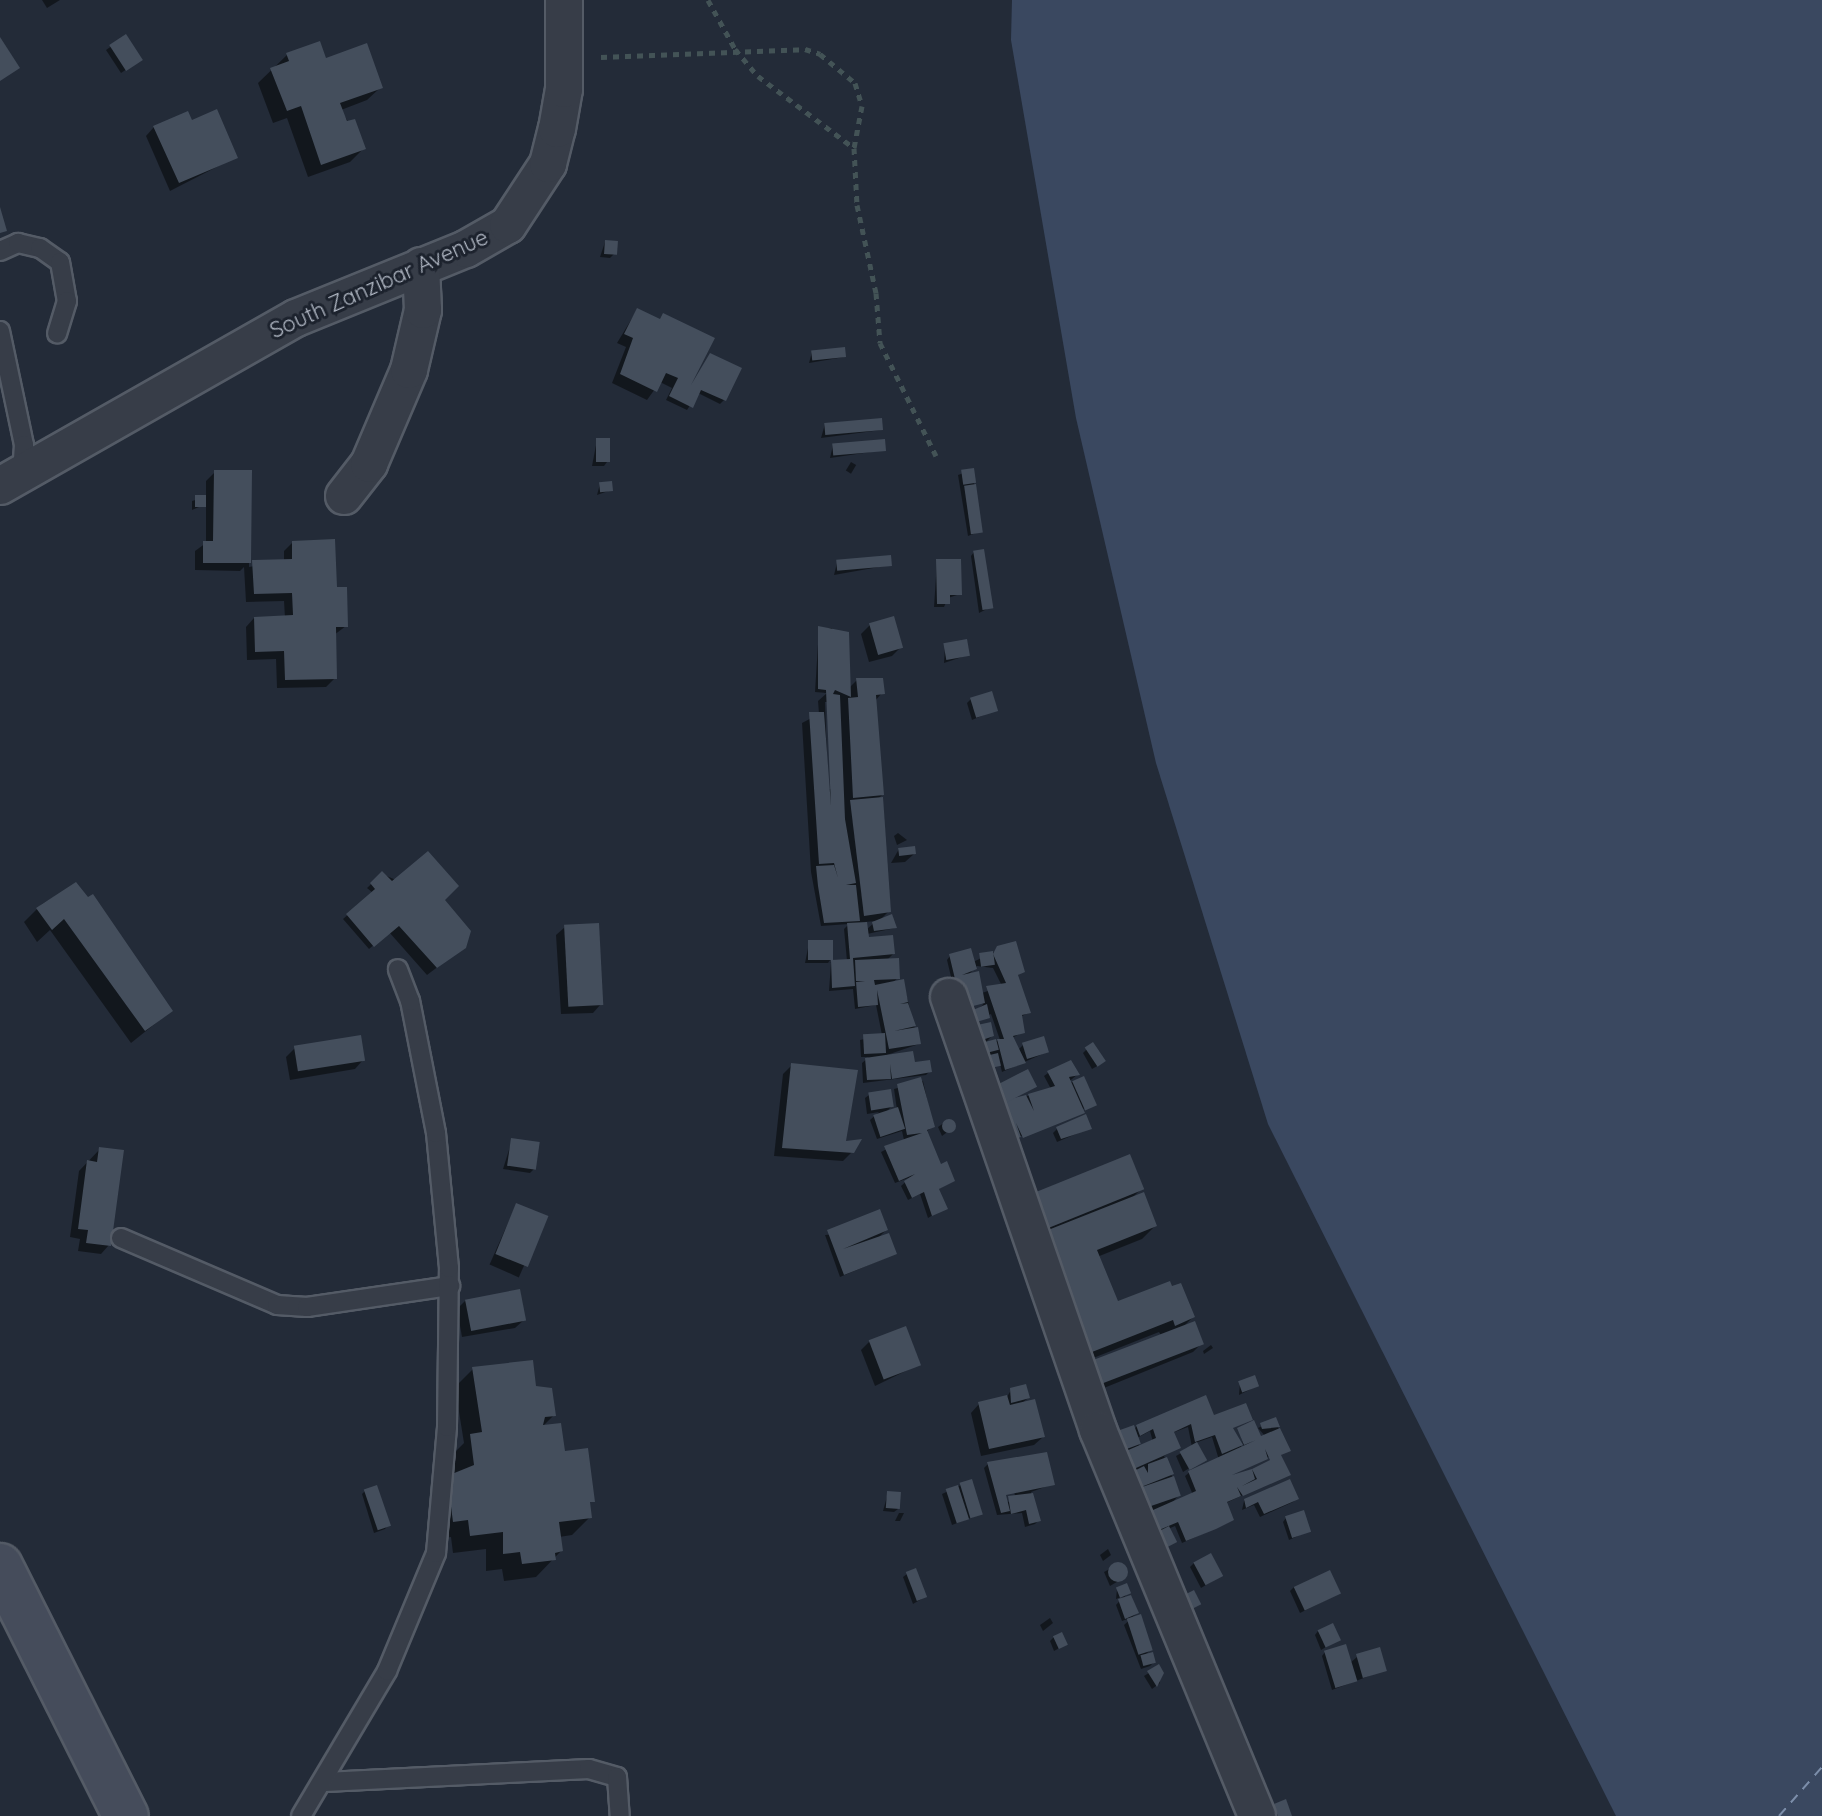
<!DOCTYPE html>
<style>
body{margin:0}
#map{position:relative;width:1822px;height:1816px;overflow:hidden;background:#232b38;font-family:Quicksand,sans-serif}
div>[style]{position:absolute}
.water>*{inset:0;background:#3a4860}
.shadow>*{inset:0;background:#0007;transform-origin:0 0}
.ferry>*{height:2px;margin-top:-1px;transform-origin:0;background:repeating-linear-gradient(90deg,#7c8eaa 0 10px,transparent 0 18px)}
.building>*{inset:0;background:#444e5c;transform-origin:0 0}
.round{border-radius:50%}
.path>*{height:5px;margin-top:-2.5px;transform-origin:0;background:repeating-linear-gradient(90deg,#435356 0 6px,transparent 0 12px)}
.roads{filter:drop-shadow(2px 0 #545b66) drop-shadow(-2px 0 #545b66) drop-shadow(0 2px #545b66) drop-shadow(0 -2px #545b66)}
.lane>*{height:18px;margin:-9px;padding:0 9px;transform-origin:9px;border-radius:9px;background:#373d48}
.street>*{height:36px;margin:-18px;padding:0 18px;transform-origin:18px;border-radius:18px;background:#373d48}
.secondary>*{height:44px;margin:-22px;padding:0 22px;transform-origin:22px;border-radius:22px;background:#454c5b}
span{translate:-50% -50%;white-space:nowrap;text-align:center;line-height:1.15;-webkit-text-stroke:6px #1c222d;paint-order:stroke}
.street-label{font-size:22px;color:#b1b8c4}
</style>
<div id="map">
<div class="water">
<div style="clip-path:polygon(1012px 0,1822px 0,1822px 1816px,1616px 1816px,1268px 1124px,1156px 763px,1076px 418px,1011px 40px)"></div>
</div>
<div class="shadow">
<div style="clip-path:polygon(42px 0,60px 0,47px 8px)"></div>
<div style="clip-path:polygon(126px 36px,136px 63px,121px 73px,106px 50px)"></div>
<div style="clip-path:polygon(287px 55px,325px 60px,381px 87px,367px 100px,341px 110px,364px 148px,350px 162px,308px 177px,287px 118px,273px 123px,258px 83px)"></div>
<div style="clip-path:polygon(191px 122px,236px 157px,170px 191px,146px 136px,154px 127px)"></div>
<div style="clip-path:polygon(605px 242px,614px 254px,610px 258px,600px 257px)"></div>
<div style="clip-path:polygon(637px 310px,693px 388px,710px 356px,724px 400px,720px 404px,698px 393px,687px 410px,666px 400px,672px 388px,660px 382px,647px 400px,612px 383px,626px 347px,617px 343px)"></div>
<div style="clip-path:polygon(812px 352px,844px 357px,809px 363px)"></div>
<div style="clip-path:polygon(825px 424px,881px 430px,821px 438px)"></div>
<div style="clip-path:polygon(597px 440px,607px 462px,604px 466px,592px 466px)"></div>
<div style="clip-path:polygon(833px 445px,884px 450px,830px 458px)"></div>
<div style="left:851px;top:462px;width:6px;height:10px;rotate:31deg"></div>
<div style="clip-path:polygon(972px 470px,981px 531px,968px 536px,958px 475px)"></div>
<div style="clip-path:polygon(215px 472px,250px 472px,249px 567px,284px 561px,284px 551px,292px 543px,335px 589px,346px 626px,334px 635px,335px 678px,326px 687px,277px 688px,276px 659px,247px 660px,246px 627px,254px 618px,285px 618px,284px 601px,246px 602px,244px 567px,240px 571px,195px 570px,195px 551px,206px 543px,206px 504px,192px 510px,192px 501px,206px 497px,206px 481px)"></div>
<div style="clip-path:polygon(600px 484px,611px 490px,597px 495px)"></div>
<div style="clip-path:polygon(974px 552px,991px 607px,979px 613px,971px 556px)"></div>
<div style="clip-path:polygon(937px 561px,960px 594px,948px 598px,944px 607px,934px 607px)"></div>
<div style="clip-path:polygon(837px 563px,890px 565px,834px 575px)"></div>
<div style="clip-path:polygon(870px 625px,901px 647px,892px 656px,869px 662px,861px 634px)"></div>
<div style="clip-path:polygon(evenodd,819px 628px,832px 628px,849px 688px,857px 680px,882px 693px,875px 701px,882px 795px,877px 800px,889px 911px,879px 921px,895px 928px,867px 934px,867px 940px,893px 954px,886px 961px,898px 978px,892px 983px,903px 982px,919px 1044px,878px 1058px,913px 1065px,930px 1071px,926px 1075px,863px 1083px,862px 1063px,869px 1057px,861px 1057px,860px 1040px,882px 1035px,876px 1005px,855px 1009px,853px 989px,829px 991px,831px 963px,805px 963px,809px 943px,831px 959px,828px 963px,847px 961px,844px 929px,849px 924px,821px 926px,811px 872px,802px 723px,819px 714px,818px 701px,827px 693px,815px 692px,819px 628px,825px 702px,829px 702px,832px 789px,828px 789px,825px 702px,819px 628px,876px 921px,866px 930px,865px 922px,876px 921px)"></div>
<div style="clip-path:polygon(945px 646px,968px 655px,944px 663px)"></div>
<div style="clip-path:polygon(971px 699px,996px 710px,972px 720px,967px 703px)"></div>
<div style="clip-path:polygon(898px 833px,907px 840px,897px 845px,894px 836px)"></div>
<div style="clip-path:polygon(899px 849px,914px 854px,905px 862px,891px 863px)"></div>
<div style="clip-path:polygon(382px 874px,443px 900px,464px 947px,427px 975px,389px 932px,369px 949px,343px 919px,373px 893px,367px 888px)"></div>
<div style="clip-path:polygon(76px 884px,171px 1011px,131px 1043px,50px 930px,37px 942px,24px 922px,42px 904px)"></div>
<div style="clip-path:polygon(565px 927px,601px 1004px,593px 1013px,561px 1014px,556px 935px)"></div>
<div style="clip-path:polygon(evenodd,994px 952px,1023px 971px,1017px 976px,1028px 1013px,1020px 1017px,1023px 1032px,1012px 1038px,1018px 1050px,1023px 1045px,1047px 1052px,1002px 1072px,1000px 1064px,976px 1074px,968px 1045px,992px 1036px,984px 1044px,1000px 1040px,991px 1014px,963px 1027px,947px 960px,950px 956px,973px 962px,994px 952px,977px 966px,993px 968px,1002px 986px,982px 993px,967px 976px,977px 966px,994px 952px,982px 1002px,983px 1005px,972px 1013px,970px 1005px,982px 1002px)"></div>
<div style="clip-path:polygon(295px 1048px,363px 1060px,355px 1069px,290px 1080px,286px 1057px)"></div>
<div style="clip-path:polygon(1087px 1049px,1099px 1065px,1092px 1069px,1083px 1053px)"></div>
<div style="clip-path:polygon(792px 1065px,852px 1152px,843px 1161px,774px 1156px,783px 1074px)"></div>
<div style="clip-path:polygon(1048px 1073px,1078px 1074px,1066px 1084px,1083px 1078px,1094px 1104px,1006px 1143px,996px 1105px,1051px 1089px,1044px 1076px)"></div>
<div style="clip-path:polygon(923px 1081px,933px 1126px,926px 1132px,940px 1166px,953px 1180px,937px 1190px,945px 1208px,928px 1218px,920px 1194px,908px 1200px,901px 1186px,911px 1177px,895px 1183px,881px 1152px,904px 1140px,902px 1131px,877px 1139px,870px 1120px,879px 1112px,867px 1114px,865px 1098px,869px 1095px,891px 1107px,885px 1113px,897px 1110px,894px 1089px)"></div>
<div style="clip-path:polygon(948px 1120px,954px 1127px,942px 1136px,938px 1127px)"></div>
<div style="clip-path:polygon(1090px 1128px,1057px 1142px,1053px 1133px,1057px 1129px)"></div>
<div style="clip-path:polygon(512px 1140px,534px 1169px,530px 1173px,503px 1169px)"></div>
<div style="clip-path:polygon(100px 1149px,109px 1245px,101px 1254px,78px 1251px,80px 1239px,70px 1237px,79px 1171px)"></div>
<div style="clip-path:polygon(1141px 1189px,1130px 1200px,1155px 1226px,1142px 1239px,1097px 1257px,1117px 1304px,1193px 1317px,1180px 1330px,1202px 1343px,1193px 1352px,1094px 1392px,1087px 1372px,1095px 1364px,1162px 1337px,1159px 1332px,1078px 1364px,1023px 1203px)"></div>
<div style="left:516px;top:1205px;width:32px;height:65px;rotate:24deg"></div>
<div style="clip-path:polygon(886px 1230px,877px 1239px,895px 1254px,840px 1277px,825px 1235px)"></div>
<div style="clip-path:polygon(466px 1300px,524px 1320px,515px 1328px,462px 1337px,457px 1309px)"></div>
<div style="clip-path:polygon(870px 1341px,918px 1365px,875px 1386px,861px 1350px)"></div>
<div style="clip-path:polygon(1211px 1345px,1213px 1348px,1204px 1354px,1203px 1351px)"></div>
<div style="clip-path:polygon(473px 1369px,534px 1388px,554px 1415px,542px 1427px,563px 1453px,590px 1517px,572px 1535px,559px 1537px,561px 1551px,536px 1577px,504px 1581px,502px 1569px,486px 1571px,486px 1549px,453px 1553px,451px 1537px,436px 1539px,430px 1496px,455px 1475px,453px 1454px,464px 1443px,455px 1387px)"></div>
<div style="clip-path:polygon(1240px 1383px,1257px 1386px,1239px 1395px)"></div>
<div style="clip-path:polygon(1011px 1390px,1028px 1398px,1021px 1404px,1043px 1437px,1034px 1445px,981px 1456px,971px 1413px,979px 1404px,1007px 1397px)"></div>
<div style="clip-path:polygon(evenodd,1213px 1417px,1230px 1426px,1246px 1455px,1239px 1429px,1260px 1438px,1265px 1436px,1258px 1428px,1275px 1420px,1288px 1450px,1279px 1456px,1288px 1474px,1226px 1503px,1227px 1523px,1182px 1543px,1175px 1526px,1168px 1529px,1174px 1541px,1155px 1552px,1159px 1510px,1137px 1515px,1132px 1498px,1142px 1488px,1132px 1492px,1131px 1475px,1136px 1469px,1129px 1472px,1115px 1454px,1137px 1426px,1213px 1417px,1188px 1427px,1192px 1447px,1176px 1456px,1183px 1472px,1204px 1459px,1195px 1443px,1212px 1437px,1219px 1460px,1191px 1471px,1185px 1476px,1193px 1495px,1170px 1505px,1179px 1495px,1164px 1456px,1178px 1447px,1172px 1433px,1188px 1427px,1213px 1417px,1150px 1431px,1153px 1442px,1140px 1447px,1137px 1438px,1150px 1431px,1213px 1417px,1277px 1453px,1279px 1456px,1232px 1480px,1230px 1474px,1277px 1453px)"></div>
<div style="clip-path:polygon(evenodd,988px 1464px,1053px 1484px,1031px 1492px,1039px 1520px,1035px 1524px,1025px 1527px,1022px 1513px,997px 1515px,984px 1468px,988px 1464px,1014px 1491px,1015px 1496px,1006px 1504px,1003px 1493px,1014px 1491px)"></div>
<div style="clip-path:polygon(1289px 1481px,1297px 1498px,1293px 1502px,1260px 1517px,1254px 1505px,1242px 1510px,1244px 1501px)"></div>
<div style="clip-path:polygon(961px 1485px,981px 1514px,952px 1525px,942px 1494px)"></div>
<div style="clip-path:polygon(365px 1491px,388px 1525px,385px 1529px,374px 1533px,362px 1494px)"></div>
<div style="clip-path:polygon(888px 1493px,898px 1509px,894px 1512px,883px 1511px)"></div>
<div style="clip-path:polygon(904px 1513px,900px 1521px,895px 1521px,899px 1513px)"></div>
<div style="clip-path:polygon(1286px 1518px,1309px 1531px,1289px 1540px,1283px 1522px)"></div>
<div style="clip-path:polygon(1108px 1549px,1111px 1555px,1103px 1561px,1100px 1555px)"></div>
<div style="clip-path:polygon(1194px 1563px,1221px 1576px,1201px 1588px,1190px 1567px)"></div>
<div style="clip-path:polygon(1119px 1564px,1127px 1576px,1110px 1586px,1104px 1572px)"></div>
<div style="clip-path:polygon(907px 1574px,925px 1597px,913px 1604px,903px 1577px)"></div>
<div style="clip-path:polygon(1294px 1587px,1338px 1594px,1300px 1613px,1290px 1591px)"></div>
<div style="clip-path:polygon(1117px 1589px,1129px 1592px,1120px 1601px,1137px 1613px,1128px 1621px,1150px 1650px,1145px 1655px,1154px 1662px,1150px 1666px,1141px 1669px,1124px 1625px,1133px 1617px,1122px 1621px,1116px 1605px,1124px 1596px,1116px 1599px)"></div>
<div style="clip-path:polygon(1050px 1618px,1053px 1623px,1043px 1631px,1040px 1625px)"></div>
<div style="clip-path:polygon(1318px 1631px,1338px 1640px,1321px 1650px,1315px 1635px)"></div>
<div style="clip-path:polygon(1054px 1637px,1065px 1645px,1054px 1651px,1050px 1641px)"></div>
<div style="clip-path:polygon(1325px 1652px,1350px 1663px,1357px 1657px,1385px 1670px,1332px 1690px,1322px 1656px)"></div>
<div style="clip-path:polygon(1158px 1667px,1160px 1683px,1152px 1689px,1144px 1676px)"></div>
</div>
<div class="ferry">
<div style="left:1779px;top:1816px;width:65px;rotate:-48.7deg"></div>
</div>
<div class="building">
<div style="left:126px;top:34px;width:31px;height:20px;rotate:57deg"></div>
<div style="clip-path:polygon(0 37px,20px 68px,0 81px)"></div>
<div style="clip-path:polygon(320px 41px,326px 58px,367px 43px,383px 88px,340px 103px,347px 121px,355px 119px,366px 149px,321px 165px,301px 106px,287px 111px,270px 68px,289px 61px,286px 53px)"></div>
<div style="clip-path:polygon(217px 109px,238px 158px,179px 183px,153px 126px,188px 111px,192px 120px)"></div>
<div style="clip-path:polygon(0 207px,7px 231px,0 233px)"></div>
<div style="left:605px;top:240px;width:13px;height:14px;rotate:4deg"></div>
<div style="clip-path:polygon(637px 308px,660px 319px,663px 313px,715px 338px,691px 385px,710px 353px,742px 368px,726px 401px,701px 390px,693px 408px,669px 396px,678px 378px,666px 373px,657px 392px,620px 374px,633px 338px,624px 334px)"></div>
<div style="left:845px;top:347px;width:10px;height:34px;rotate:84deg"></div>
<div style="left:882px;top:418px;width:12px;height:58px;rotate:85deg"></div>
<div style="left:596px;top:438px;width:14px;height:24px"></div>
<div style="left:885px;top:439px;width:12px;height:53px;rotate:85deg"></div>
<div style="left:974px;top:468px;width:15px;height:13px;rotate:82deg"></div>
<div style="clip-path:polygon(214px 470px,252px 470px,251px 563px,203px 563px,203px 541px,213px 541px)"></div>
<div style="left:612px;top:481px;width:10px;height:13px;rotate:84deg"></div>
<div style="left:976px;top:484px;width:49px;height:12px;rotate:82deg"></div>
<div style="left:195px;top:495px;width:11px;height:12px"></div>
<div style="clip-path:polygon(335px 539px,337px 587px,347px 587px,348px 627px,336px 627px,337px 679px,285px 680px,284px 651px,255px 652px,254px 617px,293px 615px,292px 593px,254px 594px,252px 560px,292px 559px,292px 541px)"></div>
<div style="left:984px;top:549px;width:60px;height:11px;rotate:81deg"></div>
<div style="left:891px;top:555px;width:11px;height:55px;rotate:85deg"></div>
<div style="clip-path:polygon(936px 559px,961px 559px,962px 595px,950px 595px,950px 604px,937px 604px)"></div>
<div style="left:894px;top:616px;width:33px;height:26px;rotate:74deg"></div>
<div style="clip-path:polygon(818px 626px,849px 632px,851px 697px,835px 690px,833px 694px,840px 695px,845px 819px,856px 883px,846px 885px,856px 885px,860px 921px,824px 923px,818px 886px,816px 866px,834px 865px,838px 878px,834px 863px,819px 864px,809px 712px,824px 712px,831px 806px,826px 690px,818px 689px)"></div>
<div style="left:967px;top:639px;width:17px;height:24px;rotate:80deg"></div>
<div style="clip-path:polygon(856px 678px,883px 678px,885px 694px,876px 695px,884px 795px,853px 798px,848px 698px,858px 697px)"></div>
<div style="left:992px;top:691px;width:21px;height:23px;rotate:73deg"></div>
<div style="clip-path:polygon(883px 797px,891px 912px,864px 916px,850px 800px)"></div>
<div style="left:915px;top:846px;width:8px;height:17px;rotate:83deg"></div>
<div style="clip-path:polygon(428px 851px,459px 886px,445px 900px,471px 931px,466px 948px,437px 968px,399px 926px,374px 947px,346px 914px,375px 889px,370px 883px,382px 871px,392px 881px)"></div>
<div style="clip-path:polygon(76px 882px,88px 897px,93px 894px,173px 1011px,145px 1031px,64px 919px,52px 930px,36px 908px)"></div>
<div style="clip-path:polygon(892px 914px,897px 928px,874px 931px,872px 922px)"></div>
<div style="clip-path:polygon(867px 922px,869px 937px,893px 935px,895px 954px,853px 958px,855px 986px,832px 988px,831px 960px,850px 959px,847px 923px)"></div>
<div style="left:599px;top:923px;width:82px;height:35px;rotate:87deg"></div>
<div style="left:833px;top:940px;width:20px;height:25px;rotate:90deg"></div>
<div style="clip-path:polygon(1016px 941px,1025px 972px,1018px 975px,1031px 1013px,1022px 1015px,1025px 1033px,1013px 1036px,1026px 1063px,1005px 1070px,997px 1039px,1004px 1039px,986px 986px,1006px 983px,993px 954px,997px 946px)"></div>
<div style="clip-path:polygon(971px 948px,977px 969px,962px 975px,979px 971px,985px 1003px,973px 1006px,971px 998px,973px 1010px,987px 1004px,990px 1018px,966px 1025px,949px 954px)"></div>
<div style="left:993px;top:951px;width:14px;height:14px;rotate:82deg"></div>
<div style="clip-path:polygon(899px 958px,900px 979px,874px 980px,875px 985px,904px 979px,908px 1002px,900px 1004px,908px 1003px,916px 1026px,894px 1031px,918px 1027px,921px 1044px,889px 1049px,877px 990px,878px 1005px,858px 1007px,856px 982px,865px 981px,856px 981px,855px 960px)"></div>
<div style="clip-path:polygon(991px 1022px,994px 1036px,979px 1041px,968px 1027px)"></div>
<div style="left:885px;top:1033px;width:20px;height:22px;rotate:87deg"></div>
<div style="left:361px;top:1035px;width:26px;height:68px;rotate:81deg"></div>
<div style="left:1044px;top:1036px;width:17px;height:23px;rotate:73deg"></div>
<div style="left:996px;top:1039px;width:11px;height:21px;rotate:75deg"></div>
<div style="left:1093px;top:1042px;width:23px;height:10px;rotate:56deg"></div>
<div style="clip-path:polygon(913px 1051px,915px 1062px,930px 1060px,932px 1072px,892px 1079px,890px 1064px,891px 1079px,867px 1080px,865px 1058px)"></div>
<div style="left:998px;top:1053px;width:13px;height:14px;rotate:77deg"></div>
<div style="clip-path:polygon(1071px 1060px,1080px 1075px,1069px 1077px,1085px 1113px,1023px 1138px,1016px 1123px,1021px 1137px,1010px 1141px,995px 1103px,1026px 1095px,1034px 1111px,1028px 1094px,1055px 1086px,1047px 1071px)"></div>
<div style="clip-path:polygon(791px 1063px,858px 1070px,846px 1141px,862px 1139px,854px 1153px,782px 1148px)"></div>
<div style="left:1028px;top:1069px;width:20px;height:39px;rotate:63deg"></div>
<div style="left:1084px;top:1076px;width:32px;height:13px;rotate:66deg"></div>
<div style="clip-path:polygon(921px 1077px,935px 1127px,927px 1130px,941px 1164px,947px 1161px,955px 1181px,939px 1189px,948px 1209px,932px 1216px,924px 1192px,912px 1198px,904px 1181px,915px 1174px,899px 1181px,884px 1146px,922px 1133px,907px 1135px,897px 1084px)"></div>
<div style="left:891px;top:1089px;width:18px;height:23px;rotate:81deg"></div>
<div style="left:898px;top:1107px;width:23px;height:26px;rotate:72deg"></div>
<div style="clip-path:polygon(1086px 1114px,1092px 1129px,1061px 1139px,1056px 1127px)"></div>
<div class="round" style="left:942px;top:1119px;width:14px;height:14px"></div>
<div style="left:511px;top:1138px;width:29px;height:28px;rotate:8deg"></div>
<div style="clip-path:polygon(99px 1147px,124px 1150px,111px 1246px,86px 1243px,88px 1230px,78px 1229px,87px 1160px,97px 1162px)"></div>
<div style="left:1130px;top:1154px;width:38px;height:106px;rotate:68deg"></div>
<div style="clip-path:polygon(1144px 1192px,1157px 1226px,1097px 1250px,1118px 1301px,1170px 1281px,1172px 1286px,1181px 1283px,1195px 1317px,1175px 1326px,1173px 1320px,1092px 1352px,1043px 1232px)"></div>
<div style="left:516px;top:1203px;width:35px;height:55px;rotate:22deg"></div>
<div style="clip-path:polygon(880px 1209px,888px 1230px,843px 1249px,889px 1233px,897px 1254px,844px 1275px,827px 1230px)"></div>
<div style="left:520px;top:1289px;width:32px;height:56px;rotate:79deg"></div>
<div style="left:1195px;top:1321px;width:25px;height:109px;rotate:69deg"></div>
<div style="left:906px;top:1326px;width:42px;height:40px;rotate:69deg"></div>
<div style="clip-path:polygon(533px 1360px,536px 1386px,552px 1388px,556px 1416px,545px 1417px,543px 1425px,561px 1423px,565px 1451px,588px 1448px,595px 1502px,590px 1502px,592px 1518px,559px 1522px,563px 1551px,555px 1553px,556px 1560px,522px 1564px,520px 1552px,503px 1554px,503px 1532px,470px 1536px,468px 1520px,453px 1522px,447px 1476px,474px 1465px,470px 1434px,482px 1432px,472px 1367px)"></div>
<div style="left:1255px;top:1375px;width:12px;height:18px;rotate:70deg"></div>
<div style="clip-path:polygon(1026px 1384px,1030px 1398px,1011px 1403px,1010px 1388px)"></div>
<div style="clip-path:polygon(1007px 1395px,1010px 1405px,1035px 1399px,1045px 1437px,989px 1449px,978px 1402px)"></div>
<div style="clip-path:polygon(1206px 1395px,1214px 1415px,1246px 1403px,1253px 1420px,1233px 1428px,1243px 1445px,1222px 1454px,1215px 1435px,1195px 1442px,1191px 1424px,1174px 1432px,1181px 1448px,1127px 1472px,1119px 1454px,1156px 1438px,1153px 1429px,1140px 1436px,1136px 1425px)"></div>
<div style="clip-path:polygon(1276px 1417px,1280px 1427px,1262px 1429px,1260px 1423px)"></div>
<div style="clip-path:polygon(evenodd,1254px 1420px,1261px 1436px,1280px 1428px,1291px 1451px,1281px 1455px,1291px 1475px,1243px 1496px,1237px 1487px,1241px 1496px,1227px 1502px,1234px 1520px,1216px 1529px,1186px 1541px,1178px 1522px,1152px 1533px,1144px 1514px,1196px 1491px,1188px 1471px,1256px 1440px,1244px 1445px,1237px 1428px,1254px 1420px,1265px 1449px,1270px 1460px,1252px 1469px,1257px 1479px,1242px 1486px,1255px 1479px,1252px 1469px,1232px 1475px,1268px 1459px,1265px 1449px)"></div>
<div style="left:1134px;top:1425px;width:20px;height:23px;rotate:70deg"></div>
<div style="left:1197px;top:1442px;width:21px;height:20px;rotate:61deg"></div>
<div style="clip-path:polygon(1047px 1452px,1055px 1485px,1006px 1495px,1010px 1511px,1001px 1513px,987px 1462px)"></div>
<div style="clip-path:polygon(1167px 1457px,1174px 1474px,1136px 1489px,1128px 1474px,1144px 1466px,1148px 1473px,1148px 1464px)"></div>
<div style="left:1174px;top:1476px;width:21px;height:43px;rotate:71deg"></div>
<div style="left:972px;top:1479px;width:37px;height:13px;rotate:73deg"></div>
<div style="clip-path:polygon(1290px 1479px,1299px 1499px,1264px 1514px,1258px 1502px,1246px 1508px,1244px 1499px)"></div>
<div style="left:377px;top:1485px;width:43px;height:14px;rotate:71deg"></div>
<div style="left:958px;top:1485px;width:36px;height:13px;rotate:72deg"></div>
<div style="left:887px;top:1491px;width:14px;height:17px;rotate:4deg"></div>
<div style="clip-path:polygon(1033px 1493px,1041px 1521px,1029px 1524px,1026px 1510px,1011px 1514px,1008px 1496px)"></div>
<div style="left:1304px;top:1510px;width:23px;height:20px;rotate:72deg"></div>
<div style="left:1169px;top:1526px;width:18px;height:19px;rotate:63deg"></div>
<div style="left:1211px;top:1553px;width:26px;height:20px;rotate:62deg"></div>
<div class="round" style="left:1108px;top:1562px;width:20px;height:20px"></div>
<div style="left:916px;top:1568px;width:31px;height:11px;rotate:69deg"></div>
<div style="left:1330px;top:1570px;width:26px;height:40px;rotate:65deg"></div>
<div style="left:1127px;top:1583px;width:11px;height:12px;rotate:68deg"></div>
<div style="left:1194px;top:1590px;width:16px;height:16px;rotate:63deg"></div>
<div style="clip-path:polygon(1131px 1595px,1139px 1613px,1125px 1619px,1118px 1599px)"></div>
<div style="left:1141px;top:1614px;width:38px;height:15px;rotate:72deg"></div>
<div style="left:1333px;top:1623px;width:19px;height:17px;rotate:65deg"></div>
<div style="left:1062px;top:1632px;width:14px;height:10px;rotate:65deg"></div>
<div style="left:1346px;top:1644px;width:39px;height:23px;rotate:73deg"></div>
<div style="left:1380px;top:1647px;width:25px;height:25px;rotate:74deg"></div>
<div style="left:1153px;top:1652px;width:11px;height:13px;rotate:75deg"></div>
<div style="clip-path:polygon(1159px 1664px,1164px 1673px,1157px 1687px,1147px 1671px)"></div>
<div style="clip-path:polygon(1286px 1799px,1292px 1816px,1278px 1816px,1274px 1804px)"></div>
</div>
<div class="path">
<div style="left:708px;top:0;width:56px;rotate:61.1deg"></div>
<div style="left:735px;top:49px;width:35px;rotate:50deg"></div>
<div style="left:758px;top:76px;width:120px;rotate:36.9deg"></div>
<div style="left:601px;top:57px;width:204px;rotate:-2.2deg"></div>
<div style="left:805px;top:49px;width:16px;rotate:18deg"></div>
<div style="left:820px;top:54px;width:45px;rotate:39.6deg"></div>
<div style="left:855px;top:83px;width:24px;rotate:73deg"></div>
<div style="left:862px;top:106px;width:43px;rotate:100.8deg"></div>
<div style="left:854px;top:148px;width:57px;rotate:87deg"></div>
<div style="left:857px;top:205px;width:90px;rotate:77.8deg"></div>
<div style="left:876px;top:293px;width:50px;rotate:85.4deg"></div>
<div style="left:880px;top:343px;width:126px;rotate:63.6deg"></div>
</div>
<div class="roads">
<div class="lane">
<div style="left:0;top:251px;width:20px;rotate:-24deg"></div>
<div style="left:18px;top:243px;width:23px;rotate:13deg"></div>
<div style="left:40px;top:248px;width:24px;rotate:35deg"></div>
<div style="left:60px;top:262px;width:40px;rotate:80deg"></div>
<div style="left:67px;top:301px;width:34px;rotate:107deg"></div>
<div style="left:0;top:331px;width:116px;rotate:78.1deg"></div>
<div style="left:24px;top:445px;width:28px;rotate:94deg"></div>
<div style="left:121px;top:1238px;width:170px;rotate:23.2deg"></div>
<div style="left:277px;top:1305px;width:30px;rotate:4deg"></div>
<div style="left:307px;top:1307px;width:145px;rotate:-8.4deg"></div>
<div style="left:325px;top:1782px;width:264px;rotate:-2.8deg"></div>
<div style="left:589px;top:1769px;width:29px;rotate:16deg"></div>
<div style="left:617px;top:1777px;width:39px;rotate:86deg"></div>
<div style="left:301px;top:1816px;width:169px;rotate:-59.3deg"></div>
<div style="left:387px;top:1671px;width:128px;rotate:-67.4deg"></div>
<div style="left:436px;top:1553px;width:126px;rotate:-85deg"></div>
<div style="left:447px;top:1427px;width:159px;rotate:-89.3deg"></div>
<div style="left:449px;top:1268px;width:136px;rotate:-95.5deg"></div>
<div style="left:436px;top:1133px;width:135px;rotate:-101.1deg"></div>
<div style="left:410px;top:1001px;width:34px;rotate:-111deg"></div>
</div>
<div class="street">
<div style="left:0;top:486px;width:340px;rotate:-29.6deg"></div>
<div style="left:296px;top:318px;width:183px;rotate:-22.1deg"></div>
<div style="left:466px;top:249px;width:48px;rotate:-29.7deg"></div>
<div style="left:508px;top:225px;width:73px;rotate:-56.7deg"></div>
<div style="left:548px;top:164px;width:36px;rotate:-76deg"></div>
<div style="left:557px;top:129px;width:41px;rotate:-80.1deg"></div>
<div style="left:564px;top:89px;width:89px;rotate:-90deg"></div>
<div style="left:344px;top:496px;width:41px;rotate:-52deg"></div>
<div style="left:369px;top:464px;width:102px;rotate:-66.9deg"></div>
<div style="left:409px;top:370px;width:62px;rotate:-76.9deg"></div>
<div style="left:423px;top:310px;width:44px;rotate:-92.6deg"></div>
<div style="left:949px;top:997px;width:458px;rotate:71deg"></div>
<div style="left:1098px;top:1430px;width:417px;rotate:67.6deg"></div>
</div>
<div class="secondary">
<div style="left:0;top:1566px;width:280px;rotate:63.3deg"></div>
</div>
</div>
<div class="street-label">
<span style="left:379px;top:284px;rotate:-24deg">South Zanzibar Avenue</span>
</div>
</div>
